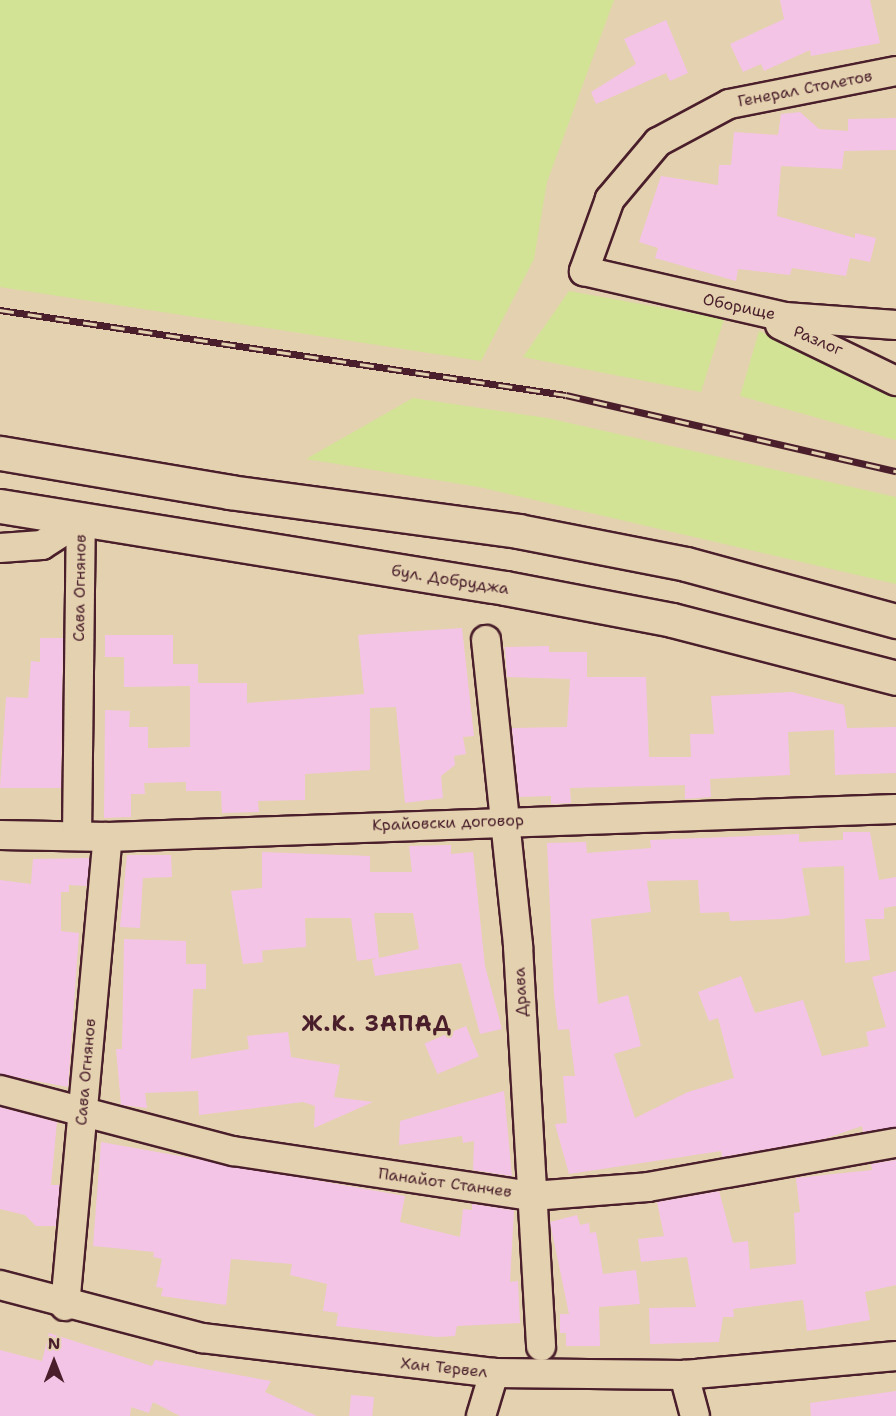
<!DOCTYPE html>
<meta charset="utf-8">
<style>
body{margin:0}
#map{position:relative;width:896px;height:1416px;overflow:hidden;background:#e4d1af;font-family:"Shantell Sans",sans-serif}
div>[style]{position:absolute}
.green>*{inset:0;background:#d2e396}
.building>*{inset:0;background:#f4c4e7;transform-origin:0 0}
.roads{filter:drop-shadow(2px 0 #4a1f2b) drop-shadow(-2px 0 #4a1f2b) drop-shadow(0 2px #4a1f2b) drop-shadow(0 -2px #4a1f2b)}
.street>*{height:28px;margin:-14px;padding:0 14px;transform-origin:14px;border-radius:14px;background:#e4d1af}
.secondary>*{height:33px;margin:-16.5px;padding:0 16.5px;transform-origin:16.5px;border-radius:16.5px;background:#e4d1af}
.rail>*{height:7px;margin-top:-3.5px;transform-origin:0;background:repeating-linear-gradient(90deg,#e4d1af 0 14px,#4a1f2b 0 28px);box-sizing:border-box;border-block:2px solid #4a1f2b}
span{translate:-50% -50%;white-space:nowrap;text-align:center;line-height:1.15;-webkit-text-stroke:5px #e4d1af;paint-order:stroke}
.street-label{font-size:16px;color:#4a1f2b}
.district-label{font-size:22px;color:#4a1f2b;font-weight:700;letter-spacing:1.5px}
.north{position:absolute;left:24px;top:1332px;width:60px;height:60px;-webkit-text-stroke:4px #e4d1af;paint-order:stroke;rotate:0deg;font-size:16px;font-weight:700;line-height:24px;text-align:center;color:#4a1f2b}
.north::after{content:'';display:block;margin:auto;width:21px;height:27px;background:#4a1f2b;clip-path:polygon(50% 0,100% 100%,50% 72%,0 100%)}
</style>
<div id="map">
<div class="green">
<div style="clip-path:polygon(0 0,614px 0,547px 182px,534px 259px,481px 361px,0 287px)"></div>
<div style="clip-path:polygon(569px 291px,724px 319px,701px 392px,523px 357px)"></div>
<div style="clip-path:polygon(759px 331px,896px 394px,896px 440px,740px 396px)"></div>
<div style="clip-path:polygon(413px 398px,547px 418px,896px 497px,896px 584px,479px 487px,306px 459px)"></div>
</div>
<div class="building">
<div style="clip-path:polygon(780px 0,870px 0,880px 43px,811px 56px,810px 50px,764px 71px,761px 64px,743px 72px,730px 44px,784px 19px)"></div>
<div style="clip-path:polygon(666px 20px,688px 73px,670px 81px,666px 73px,596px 104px,591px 92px,636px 64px,624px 39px)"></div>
<div style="clip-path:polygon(800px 112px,819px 129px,848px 131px,848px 119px,896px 118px,896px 150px,844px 151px,842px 169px,781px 166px,777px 216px,855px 238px,855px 233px,876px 238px,870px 262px,850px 258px,846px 276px,792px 268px,790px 275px,738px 269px,736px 281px,655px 258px,658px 248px,639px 242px,661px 176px,718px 185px,719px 165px,731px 165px,734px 132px,778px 135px,781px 114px)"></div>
<div style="clip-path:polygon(462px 628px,474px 736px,463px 737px,466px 754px,454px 756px,455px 765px,441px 776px,443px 798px,405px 803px,396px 707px,370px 708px,370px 770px,305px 774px,305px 800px,258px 801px,259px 812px,222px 813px,221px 791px,186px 791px,186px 782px,144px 783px,145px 794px,131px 794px,131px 817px,104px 818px,105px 710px,130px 711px,129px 727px,148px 727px,148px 748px,190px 747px,190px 686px,124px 687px,124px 657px,105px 657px,105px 635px,173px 635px,173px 664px,198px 664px,198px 683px,247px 683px,247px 703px,364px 694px,358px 635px)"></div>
<div style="clip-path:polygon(40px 638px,63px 638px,61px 788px,0 788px,6px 697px,28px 698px,31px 661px,40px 662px)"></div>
<div style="clip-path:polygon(549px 646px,549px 652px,587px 652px,587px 677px,646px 677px,649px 757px,691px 757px,690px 734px,714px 734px,711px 696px,792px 692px,844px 705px,847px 728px,896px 727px,896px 773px,835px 775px,834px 730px,788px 732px,790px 775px,710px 779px,711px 797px,685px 799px,685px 785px,570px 788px,571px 803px,551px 804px,551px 796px,519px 797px,512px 728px,567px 727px,570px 679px,507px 677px,505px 647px)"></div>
<div style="clip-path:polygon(843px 832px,870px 832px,879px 880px,896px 877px,896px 906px,884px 908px,884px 919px,865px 919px,870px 960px,845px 963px,844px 866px,802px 868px,810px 915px,782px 919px,730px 921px,729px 912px,700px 913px,698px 880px,647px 881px,651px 912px,591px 919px,598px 1004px,628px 995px,641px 1046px,614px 1054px,635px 1118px,688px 1092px,734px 1078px,718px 1018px,709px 1021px,698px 992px,741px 976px,755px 1013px,803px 1000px,822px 1056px,869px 1046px,866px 1032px,886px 1027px,872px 977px,896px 971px,896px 1127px,863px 1132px,862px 1126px,824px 1139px,722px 1157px,721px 1151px,569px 1174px,555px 1124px,567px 1123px,563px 1076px,575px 1076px,569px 1029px,558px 1030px,554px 995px,547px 843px,586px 842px,587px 853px,651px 848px,650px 840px,799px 834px,799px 842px,843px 840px)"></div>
<div style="clip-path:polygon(evenodd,451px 845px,451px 854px,473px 852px,485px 966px,502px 1029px,480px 1034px,461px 963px,375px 976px,372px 960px,377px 958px,357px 961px,351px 918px,305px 918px,306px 947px,268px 950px,262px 951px,263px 962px,243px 964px,231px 891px,262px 888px,262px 852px,370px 856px,370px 872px,412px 872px,409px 846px,451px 845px,374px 913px,413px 913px,419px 949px,379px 958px,374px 913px)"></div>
<div style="clip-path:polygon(127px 855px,171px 855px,172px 877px,143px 878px,140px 928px,120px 927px)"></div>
<div style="clip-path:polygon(90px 858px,87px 886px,69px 885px,69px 892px,61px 892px,61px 931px,79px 933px,68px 1087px,0 1074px,0 880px,31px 884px,33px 859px)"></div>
<div style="clip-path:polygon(124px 939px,186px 941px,186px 964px,206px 964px,206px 989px,193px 989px,191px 1059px,249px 1049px,247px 1036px,288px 1032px,291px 1057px,340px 1065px,334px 1097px,373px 1102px,314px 1128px,315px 1106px,303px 1102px,199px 1115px,198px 1091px,145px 1093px,147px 1108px,121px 1105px,116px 1049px,122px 1049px)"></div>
<div style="left:466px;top:1026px;width:33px;height:45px;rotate:67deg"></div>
<div style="clip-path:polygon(504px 1091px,512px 1176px,473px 1170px,474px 1141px,463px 1143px,462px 1136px,399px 1145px,400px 1121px)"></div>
<div style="clip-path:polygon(0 1107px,57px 1122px,51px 1185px,60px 1185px,56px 1226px,36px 1226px,25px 1215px,0 1209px)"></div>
<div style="clip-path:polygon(101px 1142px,405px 1196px,400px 1222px,460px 1237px,463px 1209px,472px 1210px,472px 1204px,514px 1210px,510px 1282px,518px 1281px,520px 1323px,457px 1326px,455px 1336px,437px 1337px,336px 1326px,338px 1313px,323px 1311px,327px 1284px,290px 1275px,292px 1264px,231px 1259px,226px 1305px,161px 1296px,163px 1288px,156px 1287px,162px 1259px,153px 1257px,154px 1252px,93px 1246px)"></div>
<div style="clip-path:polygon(896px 1160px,896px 1285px,865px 1292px,870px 1320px,807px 1331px,803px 1300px,733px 1309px,734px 1317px,723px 1317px,719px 1342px,650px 1344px,649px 1308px,696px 1307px,687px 1257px,641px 1262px,638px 1239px,664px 1236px,657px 1202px,719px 1191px,733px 1243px,748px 1241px,750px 1269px,796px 1264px,794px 1213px,800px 1212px,796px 1178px,872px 1170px,871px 1164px)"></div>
<div style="clip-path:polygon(577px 1215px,580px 1225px,589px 1223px,590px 1233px,596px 1232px,603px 1274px,636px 1270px,640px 1304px,599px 1307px,600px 1346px,566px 1346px,566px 1333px,560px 1333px,560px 1314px,569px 1314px,550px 1222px)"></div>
<div style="clip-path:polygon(49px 1333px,152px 1366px,155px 1360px,271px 1381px,265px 1392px,317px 1416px,180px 1416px,153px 1402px,149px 1413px,131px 1407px,130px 1416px,0 1416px,0 1350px,42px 1361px)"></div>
<div style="clip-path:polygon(896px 1391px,896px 1416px,811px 1416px,810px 1403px)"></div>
<div style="left:351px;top:1395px;width:23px;height:21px;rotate:5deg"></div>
</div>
<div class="roads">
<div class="street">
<div style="left:896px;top:71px;width:170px;rotate:168.8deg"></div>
<div style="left:729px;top:104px;width:81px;rotate:151.8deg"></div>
<div style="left:658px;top:142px;width:75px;rotate:130.1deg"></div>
<div style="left:610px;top:199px;width:77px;rotate:109.9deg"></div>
<div style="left:584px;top:271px;width:206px;rotate:12.9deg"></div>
<div style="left:785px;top:317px;width:111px;rotate:4.1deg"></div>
<div style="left:780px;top:325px;width:129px;rotate:25.8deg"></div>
<div style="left:0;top:548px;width:42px;rotate:-4.1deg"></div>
<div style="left:42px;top:545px;width:46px;rotate:-32.7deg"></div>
<div style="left:486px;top:640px;width:308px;rotate:84deg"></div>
<div style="left:518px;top:946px;width:401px;rotate:86.7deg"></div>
<div style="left:0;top:835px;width:108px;rotate:1.1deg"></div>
<div style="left:108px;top:837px;width:788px;rotate:-2.04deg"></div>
<div style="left:77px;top:836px;width:316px;rotate:-89.3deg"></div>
<div style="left:0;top:1090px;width:241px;rotate:14.7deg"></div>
<div style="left:233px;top:1151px;width:302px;rotate:8.6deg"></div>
<div style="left:532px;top:1196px;width:116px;rotate:-4.4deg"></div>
<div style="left:648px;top:1187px;width:252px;rotate:-10.1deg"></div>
<div style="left:0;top:1285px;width:209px;rotate:14.7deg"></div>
<div style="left:202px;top:1338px;width:294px;rotate:6.8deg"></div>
<div style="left:494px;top:1373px;width:190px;rotate:0.6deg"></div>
<div style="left:684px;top:1375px;width:213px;rotate:-5.1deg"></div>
<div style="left:65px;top:1306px;width:471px;rotate:-84.8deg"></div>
<div style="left:684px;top:1375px;width:42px;rotate:75deg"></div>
<div style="left:481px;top:1416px;width:45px;rotate:-73.2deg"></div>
</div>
<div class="secondary">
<div style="left:0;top:453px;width:233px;rotate:9.6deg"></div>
<div style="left:230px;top:492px;width:291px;rotate:7.7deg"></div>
<div style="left:518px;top:531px;width:171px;rotate:11.1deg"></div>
<div style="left:686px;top:564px;width:218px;rotate:15.2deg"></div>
<div style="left:0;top:506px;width:512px;rotate:9.22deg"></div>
<div style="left:505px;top:588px;width:170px;rotate:10.8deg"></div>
<div style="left:672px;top:620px;width:231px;rotate:14.5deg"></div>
</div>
</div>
<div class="rail">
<div style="left:0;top:310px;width:572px;rotate:8.54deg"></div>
<div style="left:566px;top:395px;width:339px;rotate:13deg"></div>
</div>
<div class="street-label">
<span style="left:805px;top:89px;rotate:-11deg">Генерал Столетов</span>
<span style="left:739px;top:307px;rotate:12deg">Оборище</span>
<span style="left:818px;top:341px;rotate:23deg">Разлог</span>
<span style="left:450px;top:580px;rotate:9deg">бул. Добруджа</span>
<span style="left:80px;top:588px;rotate:-89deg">Сава Огнянов</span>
<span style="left:448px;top:823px;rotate:-2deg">Крайовски договор</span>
<span style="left:521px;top:992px;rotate:-93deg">Драва</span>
<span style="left:86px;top:1072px;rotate:-85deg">Сава Огнянов</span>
<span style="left:445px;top:1183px;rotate:8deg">Панайот Станчев</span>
<span style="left:444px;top:1368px;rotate:6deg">Хан Тервел</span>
</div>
<div class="district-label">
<span style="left:377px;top:1024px">Ж.К. ЗАПАД</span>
</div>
<div class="north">N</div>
</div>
